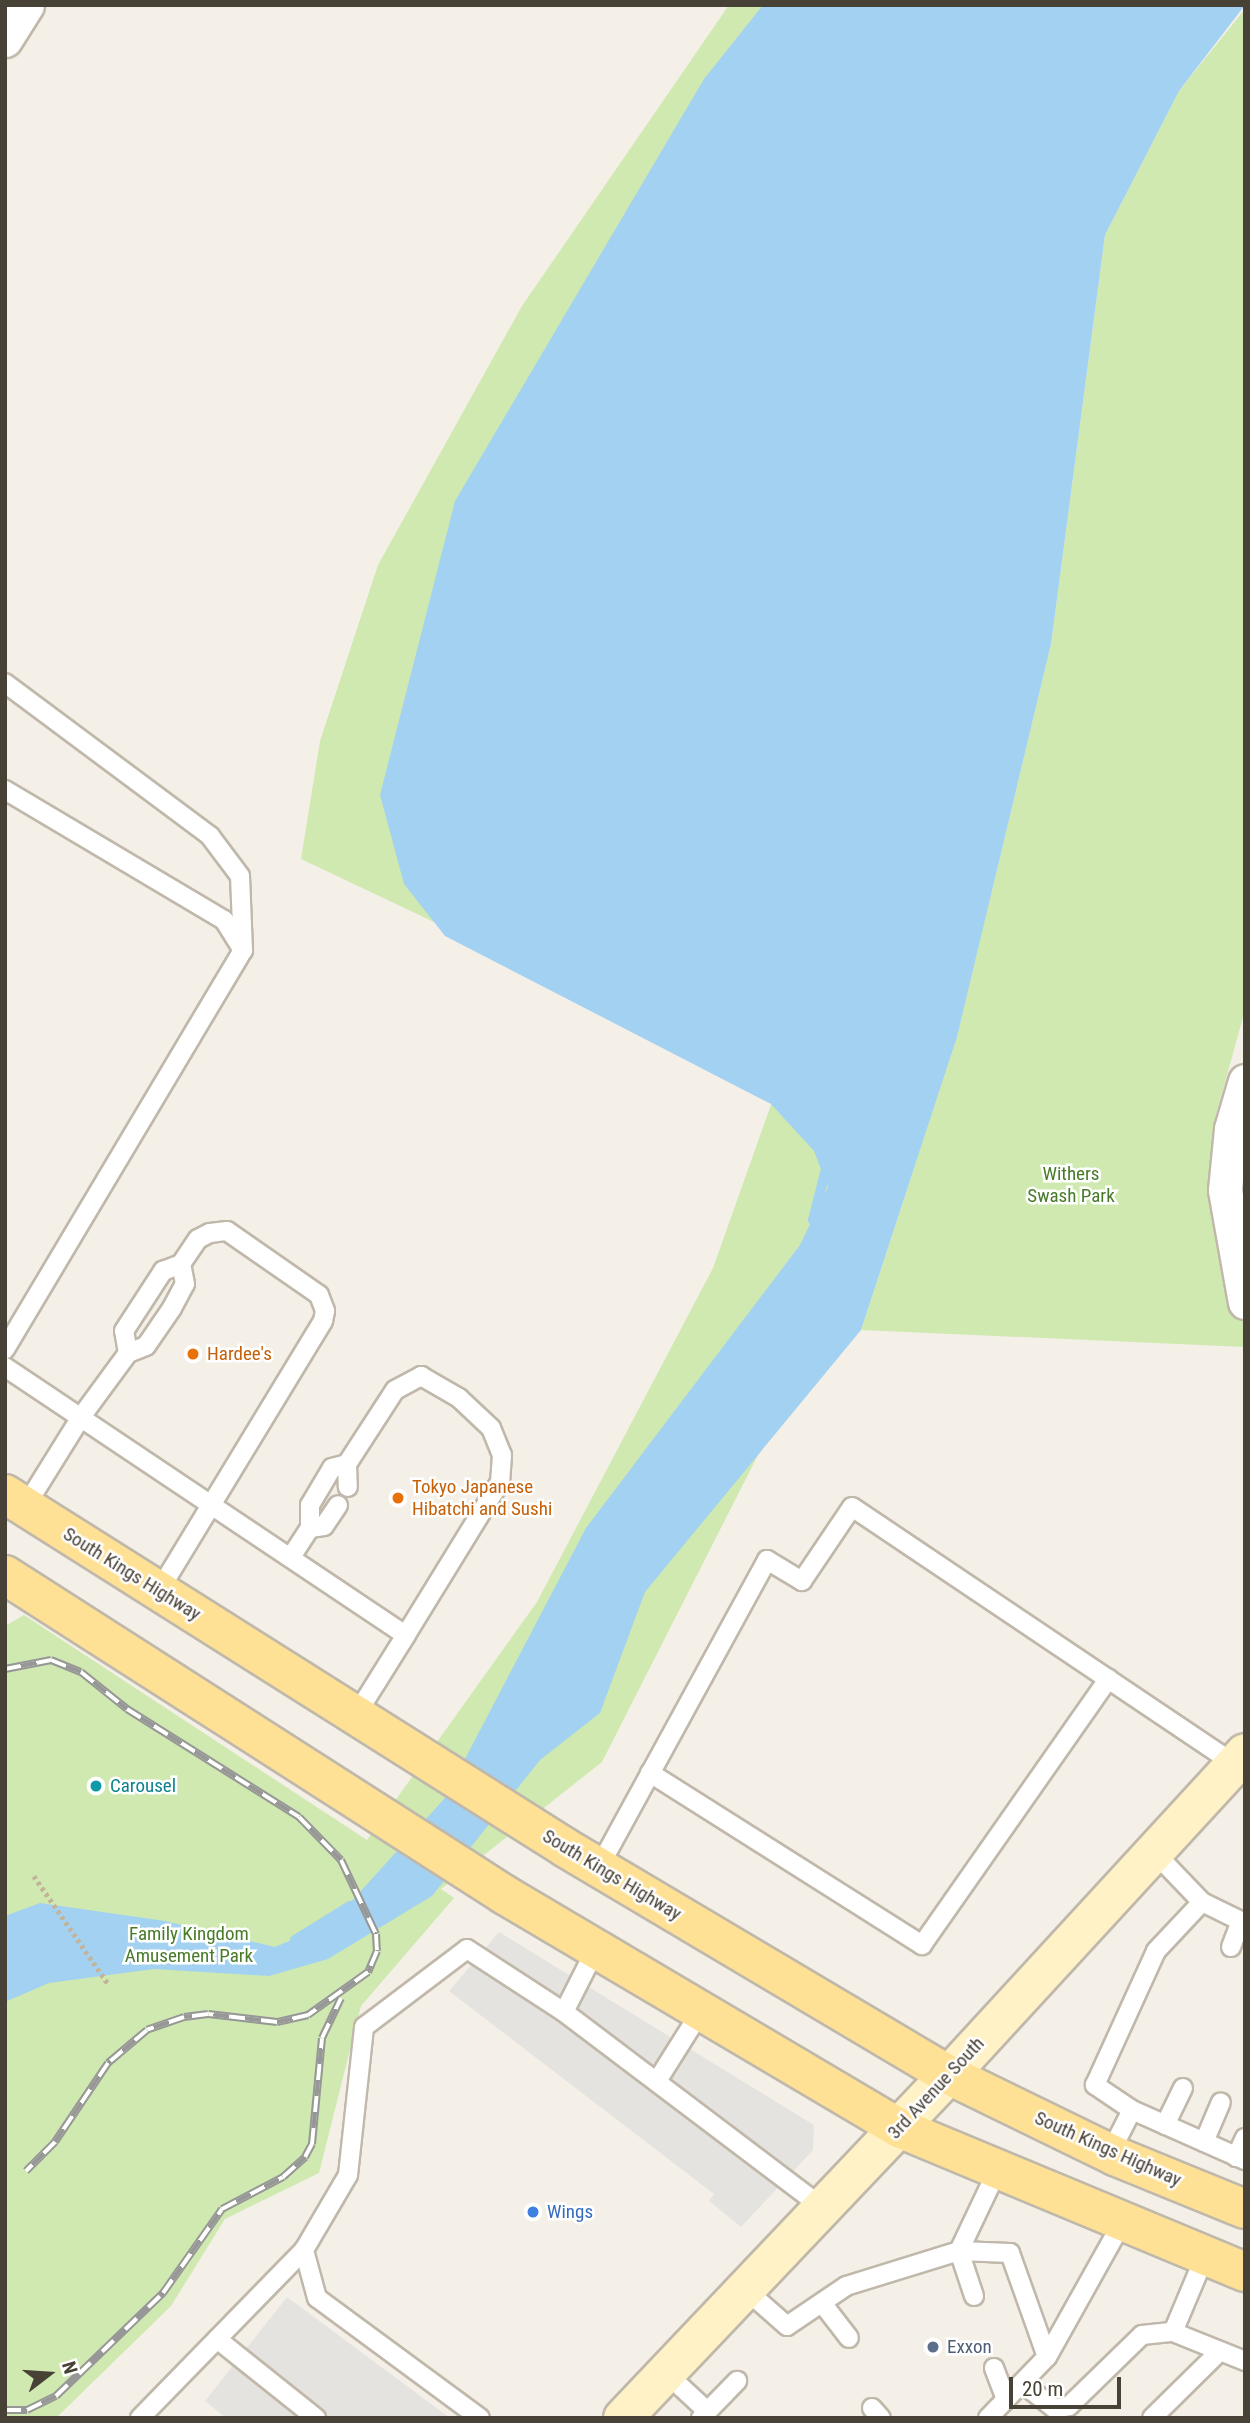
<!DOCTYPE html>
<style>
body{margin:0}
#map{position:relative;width:1250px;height:2423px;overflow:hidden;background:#f4f0e8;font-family:"Roboto Condensed",sans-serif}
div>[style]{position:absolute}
.green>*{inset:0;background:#cfe9b0}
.parking>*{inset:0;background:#e5e3e0}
.water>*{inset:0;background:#a3d1f2}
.stream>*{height:10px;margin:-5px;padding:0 5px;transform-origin:5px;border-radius:5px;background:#a3d1f2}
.path>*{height:4.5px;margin-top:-2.25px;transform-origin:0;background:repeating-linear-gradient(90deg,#c2b49b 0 3.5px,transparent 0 7px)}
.roads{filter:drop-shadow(2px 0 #c0b8aa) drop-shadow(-2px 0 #c0b8aa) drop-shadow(0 2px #c0b8aa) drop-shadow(0 -2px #c0b8aa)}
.service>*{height:18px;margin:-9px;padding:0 9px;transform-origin:9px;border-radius:9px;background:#fff}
.minor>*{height:33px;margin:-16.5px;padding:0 16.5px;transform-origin:16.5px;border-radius:16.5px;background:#fff}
.secondary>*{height:38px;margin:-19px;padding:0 19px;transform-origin:19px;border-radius:19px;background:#fff2c7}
.primary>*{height:38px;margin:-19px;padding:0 19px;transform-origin:19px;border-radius:19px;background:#ffe196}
.rail>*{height:8px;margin-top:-4px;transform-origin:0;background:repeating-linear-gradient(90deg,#fff 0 16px,#979797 0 32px);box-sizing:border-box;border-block:2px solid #979797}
.dots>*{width:19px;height:19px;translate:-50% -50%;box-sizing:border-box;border:4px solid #fff;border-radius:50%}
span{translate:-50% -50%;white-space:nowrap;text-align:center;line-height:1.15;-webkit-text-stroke:5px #fff;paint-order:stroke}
.park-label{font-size:19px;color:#477b28}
.food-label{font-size:19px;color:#c56008}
.left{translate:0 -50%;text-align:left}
.street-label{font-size:19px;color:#484136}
.culture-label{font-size:19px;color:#0d838f}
.shop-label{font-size:19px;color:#366cbe}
.service-label{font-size:19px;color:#4e5e75}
.frame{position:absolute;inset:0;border:7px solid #484136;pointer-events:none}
.north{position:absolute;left:14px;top:2339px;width:70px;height:70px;-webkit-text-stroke:5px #fff;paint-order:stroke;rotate:73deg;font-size:19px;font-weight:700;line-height:28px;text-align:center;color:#484136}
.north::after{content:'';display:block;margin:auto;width:24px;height:32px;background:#484136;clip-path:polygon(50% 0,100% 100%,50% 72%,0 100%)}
.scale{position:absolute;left:1009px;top:2377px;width:112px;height:32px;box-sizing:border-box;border:4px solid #484136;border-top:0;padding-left:9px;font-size:21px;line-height:24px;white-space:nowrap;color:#484136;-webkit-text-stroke:5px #fff;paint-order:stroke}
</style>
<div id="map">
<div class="green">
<div style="clip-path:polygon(729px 5px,1206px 5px,1056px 325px,789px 1394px,602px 1762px,441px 1889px,454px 1898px,361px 2006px,319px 2173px,225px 2219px,171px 2306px,56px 2418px,5px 2418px,5px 1626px,24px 1615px,367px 1840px,537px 1602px,713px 1268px,778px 1085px,301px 859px,320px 741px,378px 565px,522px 306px)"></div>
<div style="clip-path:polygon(1245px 9px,1245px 1010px,1215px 1118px,1245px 1284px,1245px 1347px,861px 1330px,957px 1036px,1051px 644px,1105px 235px,1179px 91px)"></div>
</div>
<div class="parking">
<div style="clip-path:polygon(499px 1932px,814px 2125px,813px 2150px,741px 2227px,709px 2201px,714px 2194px,449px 1991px)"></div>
<div style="clip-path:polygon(287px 2297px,450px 2418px,226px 2418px,205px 2401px)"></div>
</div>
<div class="water">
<div style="clip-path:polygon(763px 5px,1245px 5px,1179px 91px,1105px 235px,1051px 644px,957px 1037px,861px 1330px,645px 1592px,600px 1713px,540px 1760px,432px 1896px,328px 1959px,269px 1976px,154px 1969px,49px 1983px,5px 2002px,5px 1916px,40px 1903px,165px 1921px,275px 1947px,332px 1923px,444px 1799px,586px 1528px,800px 1245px,828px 1187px,814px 1151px,771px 1104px,445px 936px,404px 884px,380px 795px,455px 501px,704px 79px)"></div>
</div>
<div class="stream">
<div style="left:813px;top:1220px;width:57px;rotate:-75.7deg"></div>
<div style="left:295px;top:1940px;width:65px;rotate:-31.7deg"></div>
</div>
<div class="path">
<div style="left:34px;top:1876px;width:132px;rotate:55.5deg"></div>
</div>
<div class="roads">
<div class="service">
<div style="left:5px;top:683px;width:256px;rotate:36.7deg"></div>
<div style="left:210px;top:836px;width:50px;rotate:53.1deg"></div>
<div style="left:240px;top:876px;width:74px;rotate:87.7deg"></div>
<div style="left:5px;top:790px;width:255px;rotate:30.7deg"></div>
<div style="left:224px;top:920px;width:36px;rotate:58deg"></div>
<div style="left:243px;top:950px;width:465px;rotate:120.8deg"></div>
<div style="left:128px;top:1353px;width:22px;rotate:-100deg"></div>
<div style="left:124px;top:1331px;width:72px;rotate:-57deg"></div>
<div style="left:163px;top:1271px;width:19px;rotate:-21deg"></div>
<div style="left:181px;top:1264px;width:30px;rotate:-56deg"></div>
<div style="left:198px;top:1239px;width:13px;rotate:-27deg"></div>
<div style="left:210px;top:1233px;width:17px;rotate:-7deg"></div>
<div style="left:227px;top:1231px;width:112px;rotate:34.8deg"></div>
<div style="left:319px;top:1295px;width:17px;rotate:69deg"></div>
<div style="left:325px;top:1311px;width:10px;rotate:101deg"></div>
<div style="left:323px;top:1321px;width:316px;rotate:121.3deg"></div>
<div style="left:5px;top:1367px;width:482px;rotate:33.8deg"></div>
<div style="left:406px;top:1635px;width:94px;rotate:122deg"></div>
<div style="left:347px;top:1464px;width:23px;rotate:88deg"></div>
<div style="left:25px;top:1507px;width:106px;rotate:-58.1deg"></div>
<div style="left:81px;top:1417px;width:79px;rotate:-53.7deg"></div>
<div style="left:128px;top:1353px;width:19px;rotate:-21deg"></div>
<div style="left:146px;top:1346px;width:46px;rotate:-55.6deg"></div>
<div style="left:172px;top:1308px;width:27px;rotate:-62deg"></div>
<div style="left:185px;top:1284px;width:20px;rotate:-101deg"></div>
<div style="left:310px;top:1528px;width:14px;rotate:-8deg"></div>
<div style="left:324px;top:1526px;width:25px;rotate:-56deg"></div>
<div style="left:291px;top:1557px;width:35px;rotate:-57deg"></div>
<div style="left:310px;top:1528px;width:23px;rotate:-90deg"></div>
<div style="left:310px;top:1505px;width:43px;rotate:-59.3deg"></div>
<div style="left:332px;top:1468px;width:16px;rotate:-15deg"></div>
<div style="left:347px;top:1464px;width:88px;rotate:-57deg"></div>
<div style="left:395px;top:1390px;width:30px;rotate:-28deg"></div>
<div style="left:421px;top:1376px;width:44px;rotate:30.1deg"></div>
<div style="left:459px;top:1398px;width:44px;rotate:43.2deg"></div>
<div style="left:491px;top:1428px;width:29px;rotate:68deg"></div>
<div style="left:502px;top:1455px;width:27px;rotate:94deg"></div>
<div style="left:500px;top:1482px;width:180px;rotate:121.6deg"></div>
<div style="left:650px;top:1773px;width:322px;rotate:32.3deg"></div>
<div style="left:922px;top:1945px;width:325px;rotate:-55deg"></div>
<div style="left:1154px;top:1852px;width:69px;rotate:46.2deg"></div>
<div style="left:1202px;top:1902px;width:48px;rotate:26deg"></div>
<div style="left:599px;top:1867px;width:350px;rotate:-61.3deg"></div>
<div style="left:767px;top:1560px;width:41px;rotate:31deg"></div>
<div style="left:802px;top:1581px;width:89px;rotate:-56deg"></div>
<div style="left:852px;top:1507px;width:460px;rotate:33.9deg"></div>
<div style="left:1231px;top:1947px;width:28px;rotate:-69deg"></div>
<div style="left:564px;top:2012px;width:325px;rotate:37.1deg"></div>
<div style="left:657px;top:2081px;width:83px;rotate:-57.8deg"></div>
<div style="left:1132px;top:2110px;width:45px;rotate:-146deg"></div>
<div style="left:1095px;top:2085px;width:147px;rotate:-65.5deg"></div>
<div style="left:1156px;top:1951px;width:67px;rotate:-46.8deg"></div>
<div style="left:1165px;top:2125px;width:41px;rotate:-64.1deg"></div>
<div style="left:1204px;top:2142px;width:43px;rotate:-67deg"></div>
<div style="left:1110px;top:2153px;width:48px;rotate:-62.9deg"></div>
<div style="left:1132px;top:2110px;width:124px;rotate:23.9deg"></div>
<div style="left:1236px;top:2157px;width:21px;rotate:-65deg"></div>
<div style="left:1205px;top:2256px;width:82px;rotate:112.8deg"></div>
<div style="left:1173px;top:2332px;width:78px;rotate:21.9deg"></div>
<div style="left:745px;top:2289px;width:56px;rotate:41.4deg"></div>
<div style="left:787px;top:2326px;width:71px;rotate:-34.1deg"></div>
<div style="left:846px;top:2286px;width:118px;rotate:-17.2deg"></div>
<div style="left:959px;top:2251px;width:51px;rotate:2.2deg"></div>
<div style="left:1010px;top:2253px;width:110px;rotate:70.4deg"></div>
<div style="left:1047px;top:2357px;width:156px;rotate:-60.8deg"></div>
<div style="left:974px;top:2296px;width:47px;rotate:-108.4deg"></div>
<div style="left:959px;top:2251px;width:91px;rotate:-64.6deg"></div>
<div style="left:822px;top:2303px;width:44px;rotate:52.4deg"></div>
<div style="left:217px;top:2339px;width:127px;rotate:38.6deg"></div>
<div style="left:994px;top:2368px;width:34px;rotate:69deg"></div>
<div style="left:666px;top:2373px;width:56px;rotate:42.8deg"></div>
<div style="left:1022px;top:2383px;width:42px;rotate:38.2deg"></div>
<div style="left:1055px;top:2409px;width:14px;rotate:-12deg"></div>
<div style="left:1069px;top:2406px;width:102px;rotate:-44.2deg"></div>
<div style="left:1142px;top:2335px;width:31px;rotate:-6deg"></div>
<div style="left:872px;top:2408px;width:13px;rotate:48deg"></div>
<div style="left:140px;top:2418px;width:235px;rotate:-45.7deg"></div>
<div style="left:480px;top:2418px;width:202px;rotate:-143.6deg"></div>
<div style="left:317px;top:2298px;width:50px;rotate:-105.2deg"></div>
<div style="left:304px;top:2250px;width:87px;rotate:-59.6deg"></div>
<div style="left:348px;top:2175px;width:149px;rotate:-83.8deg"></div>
<div style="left:364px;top:2027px;width:129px;rotate:-37.1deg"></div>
<div style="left:467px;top:1949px;width:116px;rotate:33deg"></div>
<div style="left:564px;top:2012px;width:71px;rotate:-63.1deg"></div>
<div style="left:701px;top:2418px;width:52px;rotate:-45.8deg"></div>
<div style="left:988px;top:2418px;width:85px;rotate:-46deg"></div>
<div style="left:1152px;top:2418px;width:95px;rotate:-44.6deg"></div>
</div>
<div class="minor">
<div style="left:5px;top:40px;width:41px;rotate:-57.8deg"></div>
<div style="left:1245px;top:1081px;width:50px;rotate:106.3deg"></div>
<div style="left:1231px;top:1129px;width:61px;rotate:95.6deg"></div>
<div style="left:1225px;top:1190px;width:114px;rotate:79.9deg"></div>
</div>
<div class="secondary">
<div style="left:623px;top:2418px;width:473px;rotate:-46.5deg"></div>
<div style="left:949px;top:2075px;width:437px;rotate:-47.4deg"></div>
</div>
<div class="primary">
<div style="left:5px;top:1494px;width:663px;rotate:32.25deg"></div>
<div style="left:566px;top:1848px;width:445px;rotate:30.7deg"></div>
<div style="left:949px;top:2075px;width:185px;rotate:26deg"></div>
<div style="left:1115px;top:2156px;width:140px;rotate:22.2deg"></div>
<div style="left:5px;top:1575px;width:594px;rotate:32.62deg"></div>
<div style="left:505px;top:1895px;width:458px;rotate:30.6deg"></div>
<div style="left:899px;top:2128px;width:375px;rotate:22.6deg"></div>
</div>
</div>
<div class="rail">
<div style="left:5px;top:1669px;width:47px;rotate:-11.1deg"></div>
<div style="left:51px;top:1660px;width:32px;rotate:22deg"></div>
<div style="left:81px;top:1672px;width:59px;rotate:38.8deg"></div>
<div style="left:127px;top:1709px;width:203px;rotate:32.1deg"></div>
<div style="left:299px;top:1817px;width:60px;rotate:45.7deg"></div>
<div style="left:341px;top:1860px;width:82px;rotate:64.7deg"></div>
<div style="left:376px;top:1934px;width:17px;rotate:87deg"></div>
<div style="left:377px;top:1951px;width:23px;rotate:113deg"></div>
<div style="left:368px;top:1972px;width:74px;rotate:144.4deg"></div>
<div style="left:308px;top:2015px;width:32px;rotate:167deg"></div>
<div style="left:277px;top:2022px;width:69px;rotate:-173.4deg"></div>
<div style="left:208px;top:2014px;width:24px;rotate:173deg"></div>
<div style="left:184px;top:2017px;width:39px;rotate:161deg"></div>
<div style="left:147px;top:2030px;width:51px;rotate:139.8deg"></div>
<div style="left:108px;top:2063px;width:95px;rotate:123.9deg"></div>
<div style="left:55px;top:2142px;width:41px;rotate:135deg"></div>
<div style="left:5px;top:2410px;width:22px"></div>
<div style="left:27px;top:2410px;width:32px;rotate:-26deg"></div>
<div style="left:56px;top:2396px;width:149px;rotate:-43.9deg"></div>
<div style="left:163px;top:2293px;width:103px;rotate:-54.9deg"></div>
<div style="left:222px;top:2209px;width:69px;rotate:-27.7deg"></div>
<div style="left:283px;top:2177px;width:30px;rotate:-42deg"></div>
<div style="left:305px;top:2157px;width:15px;rotate:-62deg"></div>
<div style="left:312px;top:2144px;width:106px;rotate:-84.6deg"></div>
<div style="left:322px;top:2038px;width:44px;rotate:-64.6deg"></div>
</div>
<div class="dots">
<div style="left:193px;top:1354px;background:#e8710a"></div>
<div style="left:398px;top:1498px;background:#e8710a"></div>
<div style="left:96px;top:1786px;background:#0f9aa8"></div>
<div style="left:533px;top:2212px;background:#3f7fe0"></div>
<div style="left:933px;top:2347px;background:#5c6f8a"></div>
</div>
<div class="park-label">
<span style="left:1071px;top:1185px">Withers<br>Swash Park</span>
<span style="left:189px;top:1945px">Family Kingdom<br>Amusement Park</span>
</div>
<div class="food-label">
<span class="left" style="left:207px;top:1354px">Hardee's</span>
<span class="left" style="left:412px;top:1498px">Tokyo Japanese<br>Hibatchi and Sushi</span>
</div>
<div class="street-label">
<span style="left:132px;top:1574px;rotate:32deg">South Kings Highway</span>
<span style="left:612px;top:1875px;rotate:31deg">South Kings Highway</span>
<span style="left:936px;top:2088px;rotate:-47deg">3rd Avenue South</span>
<span style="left:1108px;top:2149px;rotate:24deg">South Kings Highway</span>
</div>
<div class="culture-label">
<span class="left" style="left:110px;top:1786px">Carousel</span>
</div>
<div class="shop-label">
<span class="left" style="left:547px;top:2212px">Wings</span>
</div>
<div class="service-label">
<span class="left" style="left:947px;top:2347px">Exxon</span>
</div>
<div class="frame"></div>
<div class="north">N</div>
<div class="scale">20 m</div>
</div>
